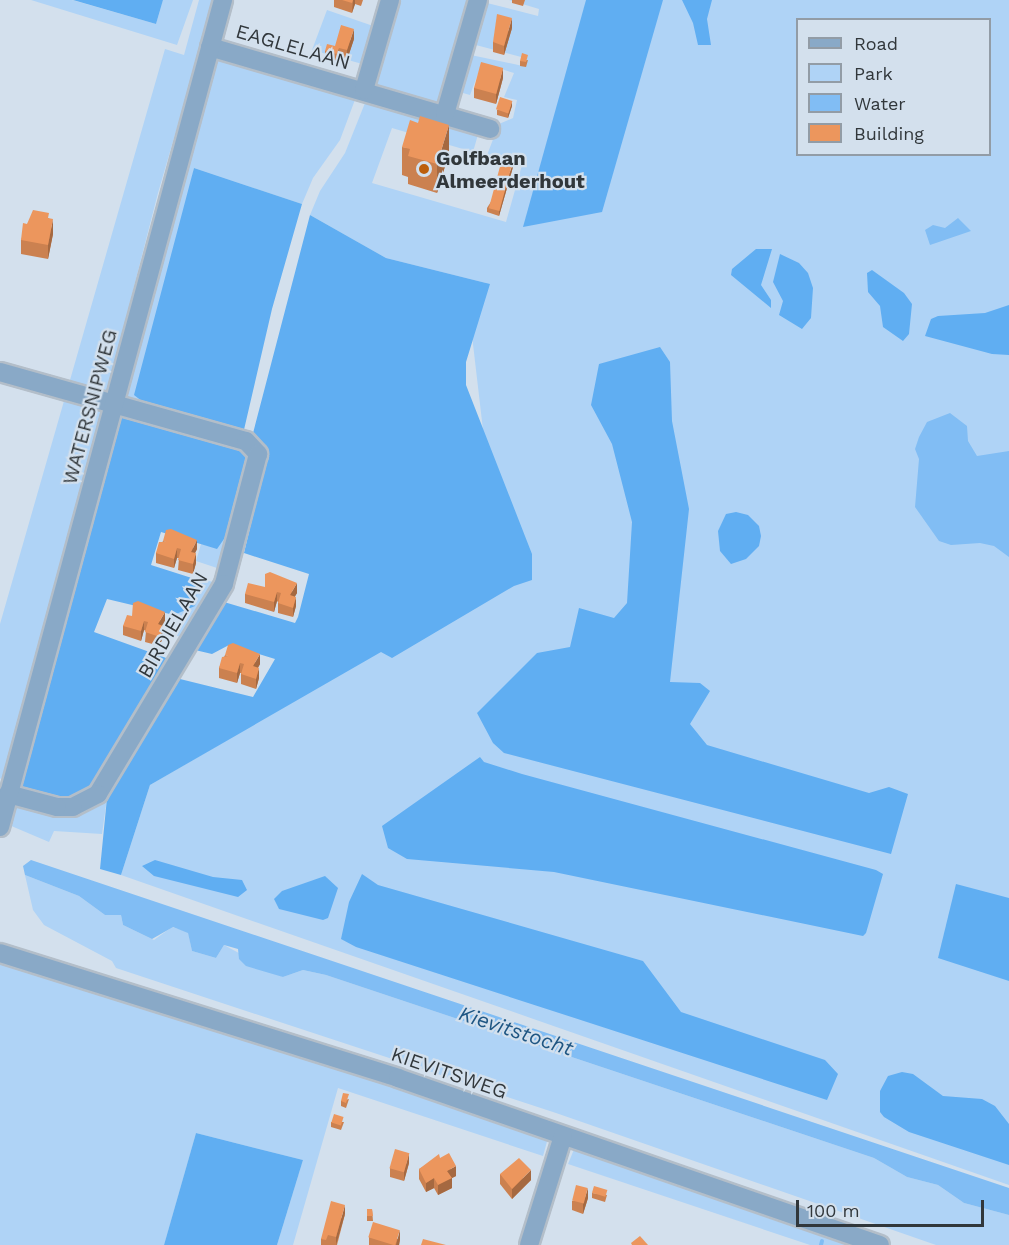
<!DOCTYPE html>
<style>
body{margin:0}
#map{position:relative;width:1009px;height:1245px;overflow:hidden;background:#d3e0ed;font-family:"Work Sans",sans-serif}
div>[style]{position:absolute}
.green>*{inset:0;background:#afd3f6}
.forest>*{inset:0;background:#60aef2}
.water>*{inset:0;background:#81bdf4}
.stream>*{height:4px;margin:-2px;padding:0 2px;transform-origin:2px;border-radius:2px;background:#81bdf4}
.roads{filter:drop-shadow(2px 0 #b3bec9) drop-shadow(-2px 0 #b3bec9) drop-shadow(0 2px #b3bec9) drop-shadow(0 -2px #b3bec9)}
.minor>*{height:18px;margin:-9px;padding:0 9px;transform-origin:9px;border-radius:9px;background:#89a9c7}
.wall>*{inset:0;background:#cb8150}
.shaded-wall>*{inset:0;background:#a56941}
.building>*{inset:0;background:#ec965d;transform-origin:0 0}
.dots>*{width:16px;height:16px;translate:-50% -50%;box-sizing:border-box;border:3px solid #d3e0ed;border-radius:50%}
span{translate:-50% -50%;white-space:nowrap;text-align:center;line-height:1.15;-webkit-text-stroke:4.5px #d3e0ed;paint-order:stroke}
.street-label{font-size:20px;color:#31373b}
.poi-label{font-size:20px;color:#31373b;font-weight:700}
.left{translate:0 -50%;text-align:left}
.water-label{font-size:21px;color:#1f5683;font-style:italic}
.legend{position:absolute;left:796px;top:18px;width:195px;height:138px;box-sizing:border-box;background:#d3e0ed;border:2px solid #929ca6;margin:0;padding:8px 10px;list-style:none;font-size:18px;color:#31373b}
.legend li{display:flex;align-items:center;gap:12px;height:30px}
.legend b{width:30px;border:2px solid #929ca6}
.scale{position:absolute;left:796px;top:1200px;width:188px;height:27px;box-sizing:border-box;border:3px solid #31373b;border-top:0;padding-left:8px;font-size:18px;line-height:21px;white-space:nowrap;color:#31373b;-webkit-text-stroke:4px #d3e0ed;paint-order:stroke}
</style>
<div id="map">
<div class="green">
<div style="clip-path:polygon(31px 0,72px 0,156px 24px,163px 0,193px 0,177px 45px)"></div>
<div style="clip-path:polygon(199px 0,214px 0,158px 193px,10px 771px,0 779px,0 624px,165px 49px,184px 55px)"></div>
<div style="clip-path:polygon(395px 0,471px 0,439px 102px,429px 105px,373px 85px)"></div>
<div style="clip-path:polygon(evenodd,509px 0,1009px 0,1009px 1185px,121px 875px,150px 785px,394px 642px,485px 447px,471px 327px,486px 283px,386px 258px,310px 215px,320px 191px,345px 153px,367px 98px,479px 131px,473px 152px,392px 128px,372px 183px,506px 222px,522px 165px,487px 155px,499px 124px,513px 118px,517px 100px,504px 97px,514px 73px,482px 63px,470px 95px,456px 91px,466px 54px,523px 66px,525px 58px,472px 44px,483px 2px,538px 16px,539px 9px,509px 0,798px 20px,990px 20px,990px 154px,798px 154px,798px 20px)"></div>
<div style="clip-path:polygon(327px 10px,376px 27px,366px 65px,312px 50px)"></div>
<div style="clip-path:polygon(216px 57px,356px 97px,340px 140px,313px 178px,302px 204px,194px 168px,147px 405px,131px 400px,123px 392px)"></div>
<div style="clip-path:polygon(231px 529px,223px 570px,196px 561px,201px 544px,217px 548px)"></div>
<div style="clip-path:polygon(199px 578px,216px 583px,183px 638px,175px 635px,181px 618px,174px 615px,194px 606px)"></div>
<div style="clip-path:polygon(107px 798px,102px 834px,54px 831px,49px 842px,9px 825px,11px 808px,16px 803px,79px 811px)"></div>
<div style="clip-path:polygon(25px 875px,79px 896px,105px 915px,121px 915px,123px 925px,154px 940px,172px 927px,188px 932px,192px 951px,216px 958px,224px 945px,283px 977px,303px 970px,326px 975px,874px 1158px,907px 1177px,938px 1185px,964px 1203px,1009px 1215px,1009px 1245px,936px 1245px,556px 1113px,116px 968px,112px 961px,44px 925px,33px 910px)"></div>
<div style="clip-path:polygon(0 959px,331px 1063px,548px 1138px,543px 1156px,338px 1088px,293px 1245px,277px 1245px,303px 1160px,196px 1133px,164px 1245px,0 1245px)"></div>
<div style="clip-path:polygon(575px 1147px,863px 1245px,810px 1245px,568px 1164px)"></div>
</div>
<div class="forest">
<div style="clip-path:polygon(73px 0,163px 0,156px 24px)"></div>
<div style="clip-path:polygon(586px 0,663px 0,602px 212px,523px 227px)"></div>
<div style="clip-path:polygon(682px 0,712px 0,707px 19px,711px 45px,698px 45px,693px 23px)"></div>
<div style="clip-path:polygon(194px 168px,302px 204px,272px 309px,243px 434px,147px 405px,134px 395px)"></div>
<div style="clip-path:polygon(310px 215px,386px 258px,490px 284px,466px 362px,466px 385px,532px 554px,532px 580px,514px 586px,392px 658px,381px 652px,150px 785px,121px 875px,100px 869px,107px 798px,180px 679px,253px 697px,275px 659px,229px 645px,212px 654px,195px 650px,224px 602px,295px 623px,298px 617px,309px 574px,244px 553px,266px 461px,263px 448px,252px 437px)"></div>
<div style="clip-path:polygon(756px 249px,772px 249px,761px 285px,771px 300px,771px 308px,731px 275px,732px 269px)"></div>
<div style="clip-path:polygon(780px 254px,799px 263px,808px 273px,813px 288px,811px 318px,802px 329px,779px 315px,783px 301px,773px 282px)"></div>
<div style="clip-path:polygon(872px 270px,904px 293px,912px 304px,909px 334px,903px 341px,883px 327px,880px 306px,868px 292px,867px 273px)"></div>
<div style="clip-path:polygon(1009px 305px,1009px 355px,992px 354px,925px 336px,931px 319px,938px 316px,985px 313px)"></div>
<div style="clip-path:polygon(660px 347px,670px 362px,672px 421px,689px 509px,670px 682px,700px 683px,710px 691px,690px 724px,707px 745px,869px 793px,889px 787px,908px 794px,891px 854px,504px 753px,493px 743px,477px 713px,537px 653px,570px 647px,579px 608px,614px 618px,627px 603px,632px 522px,612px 444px,591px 405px,599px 364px)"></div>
<div style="clip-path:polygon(118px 411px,248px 447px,253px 456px,231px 529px,217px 549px,161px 532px,151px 565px,198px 580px,195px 606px,174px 615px,107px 599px,94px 632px,169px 659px,95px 791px,60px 802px,20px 789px,17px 783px)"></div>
<div style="clip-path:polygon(736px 512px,748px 515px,759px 526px,761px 536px,759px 546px,746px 559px,731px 564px,720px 551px,718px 531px,726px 514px)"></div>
<div style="clip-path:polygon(480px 757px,484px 762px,522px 774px,876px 870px,883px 874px,866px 933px,863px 936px,554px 872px,407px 859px,388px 848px,382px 826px)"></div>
<div style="clip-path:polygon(155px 860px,213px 877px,242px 880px,247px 890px,238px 897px,154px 876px,142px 866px)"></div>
<div style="clip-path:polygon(362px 874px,378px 885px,643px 961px,681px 1012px,825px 1060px,838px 1074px,827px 1100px,356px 947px,341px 939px,349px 902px)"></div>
<div style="clip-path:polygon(325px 876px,338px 888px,328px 918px,323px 920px,279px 909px,274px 899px,282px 891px)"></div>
<div style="clip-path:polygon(956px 884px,1009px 898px,1009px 981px,938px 958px)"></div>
<div style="clip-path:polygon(902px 1072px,913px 1074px,943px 1096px,982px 1099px,995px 1106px,1009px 1124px,1009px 1165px,909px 1132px,884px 1117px,880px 1112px,880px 1091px,888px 1076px)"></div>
<div style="clip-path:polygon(196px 1133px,303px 1160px,277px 1245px,164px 1245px)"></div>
</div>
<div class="water">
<div style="clip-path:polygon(958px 218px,971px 231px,930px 245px,925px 230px,933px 225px,945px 228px)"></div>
<div style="clip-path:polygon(950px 413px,967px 426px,968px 441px,977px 456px,1009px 451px,1009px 557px,994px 546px,980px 543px,951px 545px,939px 541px,915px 507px,919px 459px,915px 449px,919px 437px,927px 422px)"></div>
<div style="clip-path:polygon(31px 860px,1009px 1188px,1009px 1215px,964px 1203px,938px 1185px,907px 1177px,874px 1158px,326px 975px,303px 970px,283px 977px,246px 966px,239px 959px,238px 949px,224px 945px,216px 958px,192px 951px,188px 933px,173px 927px,152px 939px,123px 925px,121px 915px,105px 915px,79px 896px,25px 875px,23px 866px)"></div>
</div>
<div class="stream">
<div style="left:821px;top:1245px;width:4px;rotate:-76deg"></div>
</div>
<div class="roads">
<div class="minor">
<div style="left:210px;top:47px;width:292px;rotate:16.3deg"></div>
<div style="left:364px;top:90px;width:94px;rotate:-73.9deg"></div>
<div style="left:445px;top:114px;width:119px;rotate:-73.9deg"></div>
<div style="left:0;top:372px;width:255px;rotate:15.7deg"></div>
<div style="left:246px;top:441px;width:18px;rotate:47deg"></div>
<div style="left:258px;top:454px;width:134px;rotate:104.7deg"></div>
<div style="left:224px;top:584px;width:245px;rotate:121deg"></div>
<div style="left:98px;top:794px;width:28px;rotate:153deg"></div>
<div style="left:73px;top:807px;width:16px;rotate:180deg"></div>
<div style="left:57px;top:807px;width:51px;rotate:-165.1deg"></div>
<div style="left:0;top:827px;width:857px;rotate:-74.91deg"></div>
<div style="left:0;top:953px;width:417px;rotate:17.4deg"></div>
<div style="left:398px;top:1078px;width:510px;rotate:19.11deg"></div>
<div style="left:529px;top:1245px;width:114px;rotate:-72.7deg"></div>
</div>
</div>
<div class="wall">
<div style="clip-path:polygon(334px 0,363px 0,361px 6px,355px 4px,352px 13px,334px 7px)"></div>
<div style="clip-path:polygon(512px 0,525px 0,523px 6px,512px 3px)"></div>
<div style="clip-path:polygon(512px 28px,504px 55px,493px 52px,493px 42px)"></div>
<div style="clip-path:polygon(354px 39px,347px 60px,339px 58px,337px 64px,325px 60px,325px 51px)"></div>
<div style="clip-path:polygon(528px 60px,526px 67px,520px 66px,520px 61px)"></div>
<div style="clip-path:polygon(503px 78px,496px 104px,474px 98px,474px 88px)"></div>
<div style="clip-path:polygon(512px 106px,508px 118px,497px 115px,497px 110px)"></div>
<div style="clip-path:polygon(402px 147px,449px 153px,437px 193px,408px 184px,408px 177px,402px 175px)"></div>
<div style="clip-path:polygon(513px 167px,499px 216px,487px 212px,487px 208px)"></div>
<div style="clip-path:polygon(49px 218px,53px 234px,48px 259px,21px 254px,21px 240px,27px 224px)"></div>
<div style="clip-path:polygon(163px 541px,197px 549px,195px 553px,196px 563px,193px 574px,178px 570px,179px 558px,177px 558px,174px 568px,156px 563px,156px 553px)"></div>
<div style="clip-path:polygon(265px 587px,297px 593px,295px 596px,296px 606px,293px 617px,278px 613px,278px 602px,277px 601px,274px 612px,245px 603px,245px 594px)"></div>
<div style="clip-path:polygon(132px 616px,165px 622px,163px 625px,163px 635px,160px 646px,145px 642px,146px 631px,144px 630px,141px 641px,123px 635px,123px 626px)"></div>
<div style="clip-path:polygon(225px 655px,260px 664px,258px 668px,259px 678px,256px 689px,241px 684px,241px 673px,240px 673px,237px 683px,219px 678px,219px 668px)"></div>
<div style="clip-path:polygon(349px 1099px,346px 1108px,341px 1106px,341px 1101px)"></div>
<div style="clip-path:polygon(331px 1122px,344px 1122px,341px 1130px,331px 1127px)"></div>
<div style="clip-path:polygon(440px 1158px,456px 1176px,452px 1178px,452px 1188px,438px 1195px,434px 1188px,426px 1192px,419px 1179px,419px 1169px)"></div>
<div style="clip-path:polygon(409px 1163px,404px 1181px,390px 1177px,390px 1168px)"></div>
<div style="clip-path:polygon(500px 1174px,531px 1180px,512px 1199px,500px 1184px)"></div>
<div style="clip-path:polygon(592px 1193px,607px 1195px,605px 1202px,592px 1198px)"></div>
<div style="clip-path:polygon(588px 1198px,583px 1214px,572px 1210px,572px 1201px)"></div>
<div style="clip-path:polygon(367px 1209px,372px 1209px,373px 1221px,367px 1221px)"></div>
<div style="clip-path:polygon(345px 1214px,337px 1245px,321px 1245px,321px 1239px)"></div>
<div style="clip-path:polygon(369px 1237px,400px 1239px,399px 1245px,369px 1245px)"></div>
</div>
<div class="shaded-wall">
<div style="clip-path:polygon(353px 0,355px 0,355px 4px,352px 13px)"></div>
<div style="clip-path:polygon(512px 18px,512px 28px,504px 55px,504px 46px)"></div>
<div style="clip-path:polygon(354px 29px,354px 39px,347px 60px,347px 50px)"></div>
<div style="clip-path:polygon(339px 48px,339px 58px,337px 64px,337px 54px)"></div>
<div style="clip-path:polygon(503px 68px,503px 78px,496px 104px,496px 94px)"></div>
<div style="clip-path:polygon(512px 101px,512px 106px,508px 118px,508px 114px)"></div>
<div style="clip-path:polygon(449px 125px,449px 153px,437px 193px,437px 164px)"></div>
<div style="clip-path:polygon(513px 162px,513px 167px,499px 216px,499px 211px)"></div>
<div style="clip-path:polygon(53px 219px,53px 234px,48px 259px,48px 245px)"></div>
<div style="clip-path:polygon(197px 540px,197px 549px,191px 561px,191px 552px)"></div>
<div style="clip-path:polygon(177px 548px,177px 558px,174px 568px,174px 559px)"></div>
<div style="clip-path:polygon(196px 553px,196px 563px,193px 574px,193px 564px)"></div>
<div style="clip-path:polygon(297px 583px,297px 593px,290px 605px,290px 595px)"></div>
<div style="clip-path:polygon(277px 592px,277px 601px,274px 612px,274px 602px)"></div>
<div style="clip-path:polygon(296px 597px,296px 606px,293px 617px,293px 608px)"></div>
<div style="clip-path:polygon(165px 612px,165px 622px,158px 634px,158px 624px)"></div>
<div style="clip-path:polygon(144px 621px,144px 630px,141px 641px,141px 631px)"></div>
<div style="clip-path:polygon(163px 626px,163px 635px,160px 646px,160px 637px)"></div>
<div style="clip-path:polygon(260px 654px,260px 664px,253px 676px,253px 666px)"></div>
<div style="clip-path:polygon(240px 663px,240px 673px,237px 683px,237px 673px)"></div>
<div style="clip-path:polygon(259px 668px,259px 678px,256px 689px,256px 679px)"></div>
<div style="clip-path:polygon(409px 1153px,409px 1163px,404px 1181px,404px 1172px)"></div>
<div style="clip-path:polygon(456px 1166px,456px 1176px,452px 1178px,452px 1188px,438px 1195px,438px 1185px,447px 1171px)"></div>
<div style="clip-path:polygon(531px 1170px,531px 1180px,512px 1199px,512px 1189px)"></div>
<div style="clip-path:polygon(434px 1178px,434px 1188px,426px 1192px,426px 1183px)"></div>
<div style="clip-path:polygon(588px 1188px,588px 1198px,583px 1214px,583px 1204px)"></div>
<div style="clip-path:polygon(345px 1205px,345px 1214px,336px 1245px,336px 1237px)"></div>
<div style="clip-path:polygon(400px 1230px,400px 1239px,399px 1245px,396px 1245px)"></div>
</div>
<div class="building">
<div style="clip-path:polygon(342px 0,353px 0,352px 3px)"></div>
<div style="clip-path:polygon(497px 14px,512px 18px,504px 46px,493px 42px)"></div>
<div style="clip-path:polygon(341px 25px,354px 29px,347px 50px,339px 48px,337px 54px,325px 51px,327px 44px,335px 46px)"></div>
<div style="clip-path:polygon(522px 53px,528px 55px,526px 62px,520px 61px)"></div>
<div style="left:481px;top:62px;width:23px;height:27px;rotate:15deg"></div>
<div style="left:500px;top:97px;width:13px;height:13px;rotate:18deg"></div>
<div style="clip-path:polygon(420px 116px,449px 125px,437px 164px,408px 156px,410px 149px,402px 147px,410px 120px,418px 123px)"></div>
<div style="left:502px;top:159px;width:11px;height:51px;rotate:15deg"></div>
<div style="clip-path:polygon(33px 210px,49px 213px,48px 218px,53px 219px,48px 245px,21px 240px,23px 223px,27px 224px)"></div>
<div style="clip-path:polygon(171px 529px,197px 540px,191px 552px,196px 553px,193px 564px,178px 560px,181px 549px,177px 548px,174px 559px,156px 553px,159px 542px,166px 542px,163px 541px,166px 530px)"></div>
<div style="clip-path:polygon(270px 572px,297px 583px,290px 595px,296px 597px,293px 608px,278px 603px,281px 593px,277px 592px,274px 602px,245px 594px,248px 583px,265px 587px,265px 574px)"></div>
<div style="clip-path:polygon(138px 601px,165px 612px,158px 624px,163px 626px,160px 637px,145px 632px,148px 622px,144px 621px,141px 631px,123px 626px,127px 615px,132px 616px,133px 603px)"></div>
<div style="clip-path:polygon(233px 643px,260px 654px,253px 666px,259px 668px,256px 679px,241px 674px,244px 664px,240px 663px,237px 673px,219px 668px,222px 657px,228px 656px,225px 655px,228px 645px)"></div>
<div style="clip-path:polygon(343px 1093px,349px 1094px,346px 1103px,341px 1101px)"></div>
<div style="left:334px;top:1114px;width:10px;height:9px;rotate:17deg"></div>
<div style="left:395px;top:1149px;width:15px;height:20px;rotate:16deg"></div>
<div style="clip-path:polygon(449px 1153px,456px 1166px,447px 1171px,452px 1178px,438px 1185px,434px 1178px,426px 1183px,419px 1169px,439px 1154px,440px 1158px)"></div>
<div style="clip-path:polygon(519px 1158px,531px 1170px,512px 1189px,500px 1174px)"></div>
<div style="left:576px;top:1185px;width:12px;height:16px;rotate:14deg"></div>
<div style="left:594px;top:1186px;width:14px;height:7px;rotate:17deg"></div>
<div style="clip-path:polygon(331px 1201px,345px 1205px,336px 1237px,328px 1235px,326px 1240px,321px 1239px)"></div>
<div style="clip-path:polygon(367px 1209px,372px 1209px,373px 1216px,367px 1216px)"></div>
<div style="left:373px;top:1222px;width:28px;height:16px;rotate:17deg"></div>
<div style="clip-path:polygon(640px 1236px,648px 1245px,632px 1245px,631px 1243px)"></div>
<div style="clip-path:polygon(423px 1239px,446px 1245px,421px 1245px)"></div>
</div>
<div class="dots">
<div style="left:424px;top:169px;background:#bc5f0d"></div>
</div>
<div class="street-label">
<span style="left:293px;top:47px;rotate:16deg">EAGLELAAN</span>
<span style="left:90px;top:407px;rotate:-75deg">WATERSNIPWEG</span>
<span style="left:173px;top:625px;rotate:-60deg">BIRDIELAAN</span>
<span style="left:449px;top:1073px;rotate:19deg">KIEVITSWEG</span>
</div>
<div class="poi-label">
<span class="left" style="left:436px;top:170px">Golfbaan<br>Almeerderhout</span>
</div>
<div class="water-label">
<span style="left:516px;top:1031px;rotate:18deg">Kievitstocht</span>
</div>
<ul class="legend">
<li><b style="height:8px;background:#89a9c7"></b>Road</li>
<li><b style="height:16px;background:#afd3f6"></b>Park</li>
<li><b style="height:16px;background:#81bdf4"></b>Water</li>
<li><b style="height:16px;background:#ec965d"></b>Building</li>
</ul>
<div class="scale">100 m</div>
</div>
